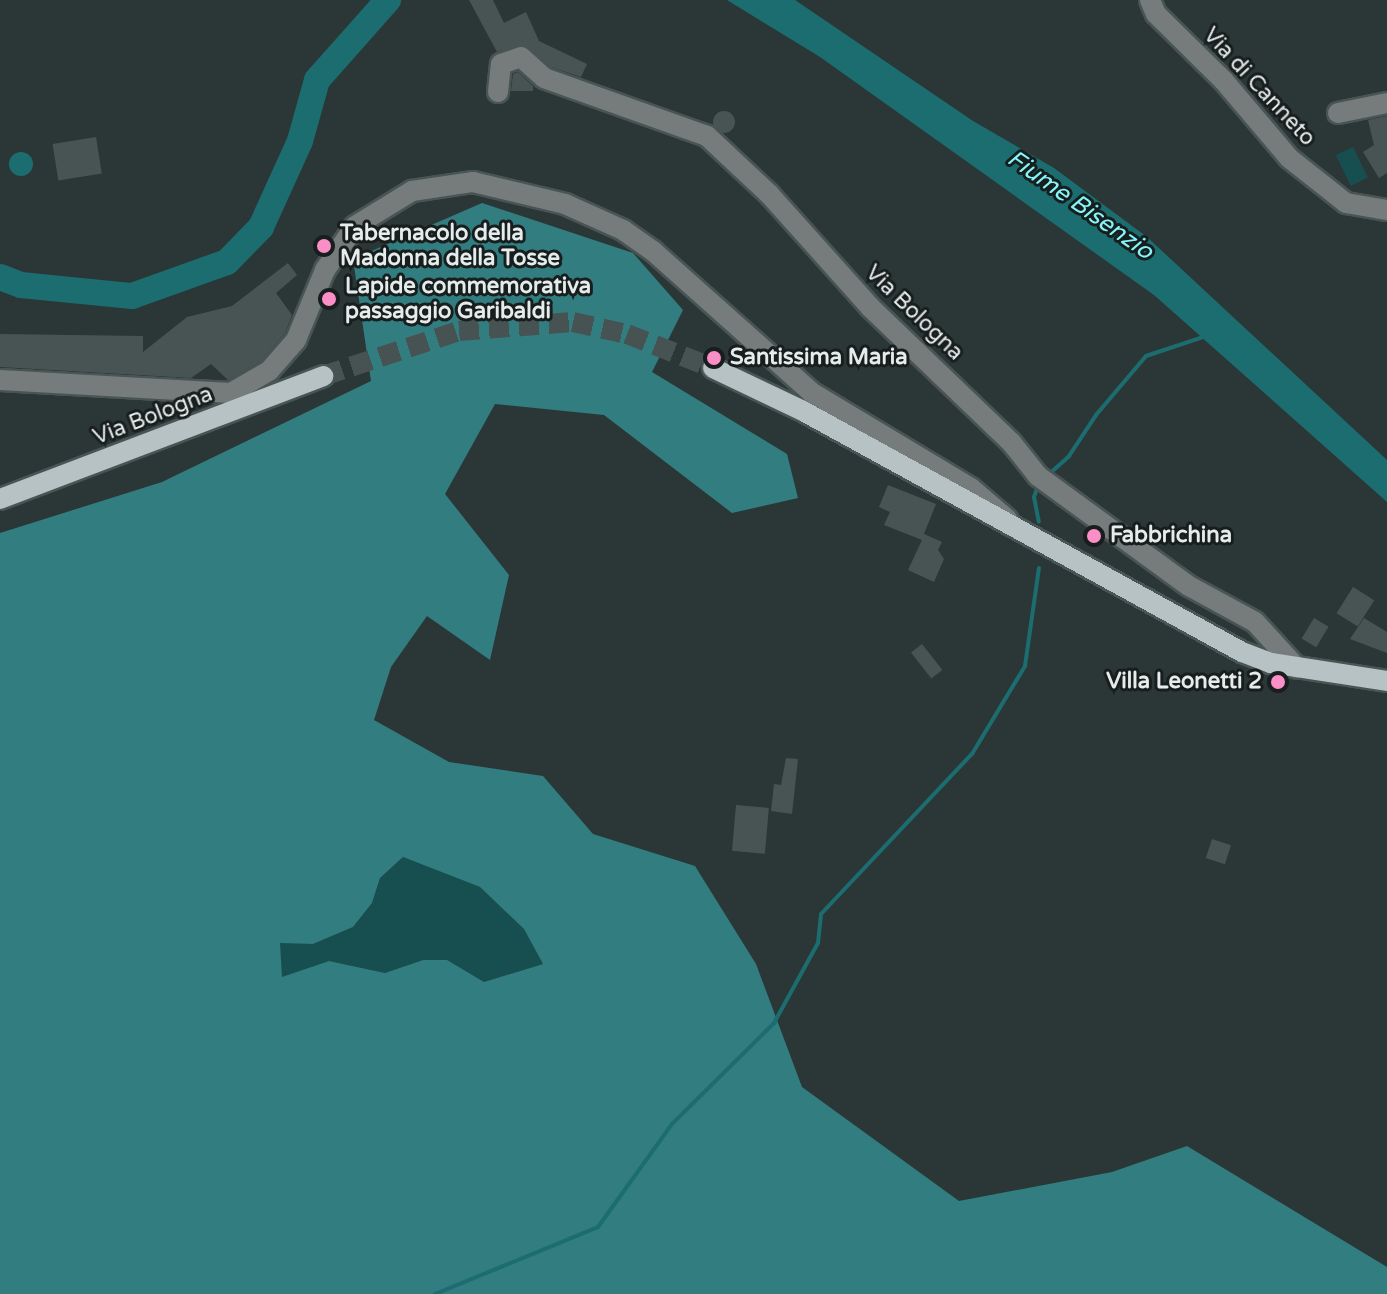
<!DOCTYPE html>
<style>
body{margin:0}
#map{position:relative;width:1387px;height:1294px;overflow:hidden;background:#2b3737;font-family:"Varela Round",sans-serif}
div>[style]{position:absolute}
.green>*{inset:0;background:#174e50;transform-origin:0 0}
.forest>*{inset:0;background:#317d80}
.water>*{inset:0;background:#1c6d70}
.round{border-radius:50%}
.stream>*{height:4px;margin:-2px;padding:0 2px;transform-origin:2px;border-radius:2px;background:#1c6d70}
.river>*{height:26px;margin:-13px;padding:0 13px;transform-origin:13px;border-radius:13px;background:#1c6d70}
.building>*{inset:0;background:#485454;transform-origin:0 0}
.major-tunnel>*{height:20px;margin-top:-10px;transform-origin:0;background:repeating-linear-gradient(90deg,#475252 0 20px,transparent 0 30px)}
.roads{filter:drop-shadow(2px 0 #495454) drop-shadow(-2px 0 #495454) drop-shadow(0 2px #495454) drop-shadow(0 -2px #495454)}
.minor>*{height:20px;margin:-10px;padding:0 10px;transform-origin:10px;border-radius:10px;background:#767c7c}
.major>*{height:20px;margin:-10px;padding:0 10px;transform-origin:10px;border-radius:10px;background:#b6c2c3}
.dots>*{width:22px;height:22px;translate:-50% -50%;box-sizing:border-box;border:4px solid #181d1d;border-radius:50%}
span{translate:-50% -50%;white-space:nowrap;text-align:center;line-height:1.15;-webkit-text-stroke:6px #181d1d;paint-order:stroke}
.street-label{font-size:22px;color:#e5ecec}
.poi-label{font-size:22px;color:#e5ecec;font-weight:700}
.left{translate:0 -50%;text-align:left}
.right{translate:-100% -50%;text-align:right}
.water-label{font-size:24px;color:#84f6fa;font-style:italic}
</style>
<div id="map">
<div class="green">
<div style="left:1353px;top:147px;width:34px;height:19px;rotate:64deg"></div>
<div style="clip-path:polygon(403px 857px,480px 887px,524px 929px,543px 964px,484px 982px,423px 960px,385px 973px,329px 961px,282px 978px,279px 942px,313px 944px,353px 927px,372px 903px,380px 878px)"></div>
</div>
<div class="forest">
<div style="clip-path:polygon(evenodd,482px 203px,633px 253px,683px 310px,652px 372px,787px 454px,798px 498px,732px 513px,604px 415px,495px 404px,445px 494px,509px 575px,490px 660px,427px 616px,391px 667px,374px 720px,449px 762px,543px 776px,593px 834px,695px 866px,756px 964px,802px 1087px,959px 1201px,1112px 1172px,1187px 1146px,1387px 1267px,1387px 1294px,0 1294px,0 533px,162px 482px,371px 381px,353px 259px,482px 203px,403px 857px,480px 887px,524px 929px,543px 964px,484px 982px,447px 960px,423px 960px,385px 973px,329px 961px,282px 977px,280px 943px,313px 944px,353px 927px,372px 903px,380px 878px,403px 857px)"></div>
</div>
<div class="water">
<div style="clip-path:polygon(727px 0,795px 0,973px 121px,1054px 168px,1147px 237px,1387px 460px,1387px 502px,1154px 295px,820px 57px)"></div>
<div class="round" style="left:9px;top:152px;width:24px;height:24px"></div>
</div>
<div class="stream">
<div style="left:1047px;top:476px;width:30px;rotate:-42deg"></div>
<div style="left:1069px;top:456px;width:49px;rotate:-56.6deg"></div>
<div style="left:1096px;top:415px;width:77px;rotate:-49.7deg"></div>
<div style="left:1146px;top:356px;width:63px;rotate:-18.4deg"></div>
<div style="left:1038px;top:486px;width:12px;rotate:110deg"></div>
<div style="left:1034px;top:497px;width:25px;rotate:79deg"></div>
<div style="left:435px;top:1294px;width:176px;rotate:-22.3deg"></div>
<div style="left:598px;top:1227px;width:127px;rotate:-54.3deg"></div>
<div style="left:672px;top:1124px;width:144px;rotate:-44.7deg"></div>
<div style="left:774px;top:1023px;width:91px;rotate:-61.2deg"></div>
<div style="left:818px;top:943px;width:29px;rotate:-84deg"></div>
<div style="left:821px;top:914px;width:220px;rotate:-46.7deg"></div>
<div style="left:972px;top:754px;width:103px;rotate:-58.9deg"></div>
<div style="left:1025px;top:666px;width:99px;rotate:-81.9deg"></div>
</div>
<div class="river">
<div style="left:0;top:277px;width:22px;rotate:21deg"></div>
<div style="left:21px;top:285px;width:112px;rotate:5.7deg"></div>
<div style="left:132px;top:296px;width:101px;rotate:-19.7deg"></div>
<div style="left:227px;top:262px;width:49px;rotate:-45.8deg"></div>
<div style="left:261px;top:227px;width:94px;rotate:-65.6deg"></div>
<div style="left:300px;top:141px;width:63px;rotate:-74.4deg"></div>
<div style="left:317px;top:80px;width:107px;rotate:-48.4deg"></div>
</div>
<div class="building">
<div style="clip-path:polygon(469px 0,493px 0,504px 23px,526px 12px,539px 41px,587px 64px,581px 77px,551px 67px,524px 45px,497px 52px)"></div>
<div style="clip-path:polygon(518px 72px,533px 86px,533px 91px,511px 91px,513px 74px)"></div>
<div class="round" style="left:713px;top:111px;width:22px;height:22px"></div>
<div style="clip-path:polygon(1387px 116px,1387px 173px,1379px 178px,1363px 152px,1374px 145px,1368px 120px)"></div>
<div style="left:96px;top:137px;width:37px;height:44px;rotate:81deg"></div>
<div style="clip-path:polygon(288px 263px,297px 275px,276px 293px,292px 315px,285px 333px,261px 361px,228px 380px,211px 364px,191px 378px,0 367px,0 334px,143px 336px,143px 352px,187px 317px,232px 306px)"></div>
<div style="clip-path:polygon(888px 485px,936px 504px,924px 534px,942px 542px,938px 550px,944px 559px,934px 582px,908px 570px,922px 540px,884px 525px,890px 512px,879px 507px)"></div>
<div style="left:1353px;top:587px;width:25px;height:31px;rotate:32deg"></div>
<div style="left:1314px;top:618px;width:17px;height:24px;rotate:31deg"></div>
<div style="clip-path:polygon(1364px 618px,1387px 632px,1387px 653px,1350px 639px)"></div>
<div style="left:922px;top:644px;width:33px;height:14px;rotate:52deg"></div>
<div style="clip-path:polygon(786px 758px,798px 759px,792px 814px,771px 811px,774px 784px,781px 785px)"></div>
<div style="left:736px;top:805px;width:33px;height:46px;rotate:5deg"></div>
<div style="left:1212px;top:839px;width:20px;height:20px;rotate:18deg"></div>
</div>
<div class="major-tunnel">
<div style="left:323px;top:376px;width:143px;rotate:-18.3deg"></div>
<div style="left:459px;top:331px;width:114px;rotate:-4.5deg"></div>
<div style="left:573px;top:322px;width:55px;rotate:12.5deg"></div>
<div style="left:627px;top:334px;width:92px;rotate:21.6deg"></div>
</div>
<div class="roads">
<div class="minor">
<div style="left:1150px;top:0;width:15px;rotate:67deg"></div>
<div style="left:1156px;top:14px;width:95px;rotate:44.6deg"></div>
<div style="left:1224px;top:81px;width:101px;rotate:49.8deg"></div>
<div style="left:1289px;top:158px;width:73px;rotate:38.3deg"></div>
<div style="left:1346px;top:203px;width:42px;rotate:9.7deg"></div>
<div style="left:498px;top:92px;width:28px;rotate:-84deg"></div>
<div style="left:501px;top:64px;width:21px;rotate:-19deg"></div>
<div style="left:521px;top:57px;width:31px;rotate:42deg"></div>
<div style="left:544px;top:78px;width:173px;rotate:19.6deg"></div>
<div style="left:707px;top:136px;width:86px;rotate:43.1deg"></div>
<div style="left:770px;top:195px;width:150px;rotate:48.2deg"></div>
<div style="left:870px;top:307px;width:195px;rotate:43.8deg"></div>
<div style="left:1011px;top:442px;width:43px;rotate:51.5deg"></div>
<div style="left:1038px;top:476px;width:187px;rotate:36.1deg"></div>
<div style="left:1189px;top:586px;width:75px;rotate:28.6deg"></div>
<div style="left:1255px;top:622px;width:62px;rotate:47.6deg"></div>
<div style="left:1338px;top:113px;width:50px;rotate:-11.5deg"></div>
<div style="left:0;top:380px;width:231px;rotate:3.2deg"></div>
<div style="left:231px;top:393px;width:44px;rotate:-30.1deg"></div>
<div style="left:269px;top:371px;width:41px;rotate:-48.9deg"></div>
<div style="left:296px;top:340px;width:76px;rotate:-67.5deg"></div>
<div style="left:325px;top:270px;width:53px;rotate:-55.7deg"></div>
<div style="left:355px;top:226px;width:67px;rotate:-31.6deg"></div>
<div style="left:412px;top:191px;width:62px;rotate:-8.4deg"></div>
<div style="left:473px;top:182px;width:95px;rotate:13.4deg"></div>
<div style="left:565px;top:204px;width:64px;rotate:24.1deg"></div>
<div style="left:623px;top:230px;width:37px;rotate:35deg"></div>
<div style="left:653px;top:251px;width:212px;rotate:41.7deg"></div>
<div style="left:811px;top:392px;width:187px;rotate:31deg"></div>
<div style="left:971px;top:488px;width:48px;rotate:40.7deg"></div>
</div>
<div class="major">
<div style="left:713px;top:368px;width:100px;rotate:25.5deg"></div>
<div style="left:803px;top:411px;width:501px;rotate:28.77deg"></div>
<div style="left:1242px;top:652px;width:31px;rotate:21deg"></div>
<div style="left:1271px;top:663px;width:117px;rotate:8.8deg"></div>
<div style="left:0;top:499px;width:346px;rotate:-20.8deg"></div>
</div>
</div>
<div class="dots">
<div style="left:324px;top:246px;background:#fa8fc7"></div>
<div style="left:329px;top:299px;background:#fa8fc7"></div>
<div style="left:714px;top:358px;background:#fa8fc7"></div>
<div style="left:1094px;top:536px;background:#fa8fc7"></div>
<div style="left:1278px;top:682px;background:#fa8fc7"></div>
</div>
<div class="street-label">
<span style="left:1259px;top:87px;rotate:47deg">Via di Canneto</span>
<span style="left:914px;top:313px;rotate:44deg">Via Bologna</span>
<span style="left:153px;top:416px;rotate:-21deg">Via Bologna</span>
</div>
<div class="poi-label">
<span class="left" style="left:340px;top:246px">Tabernacolo della<br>Madonna della Tosse</span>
<span class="left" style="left:345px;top:299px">Lapide commemorativa<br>passaggio Garibaldi</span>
<span class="left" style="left:730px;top:358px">Santissima Maria</span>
<span class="left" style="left:1110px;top:536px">Fabbrichina</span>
<span class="right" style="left:1262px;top:682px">Villa Leonetti 2</span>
</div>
<div class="water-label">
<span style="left:1080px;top:205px;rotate:35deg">Fiume Bisenzio</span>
</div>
</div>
